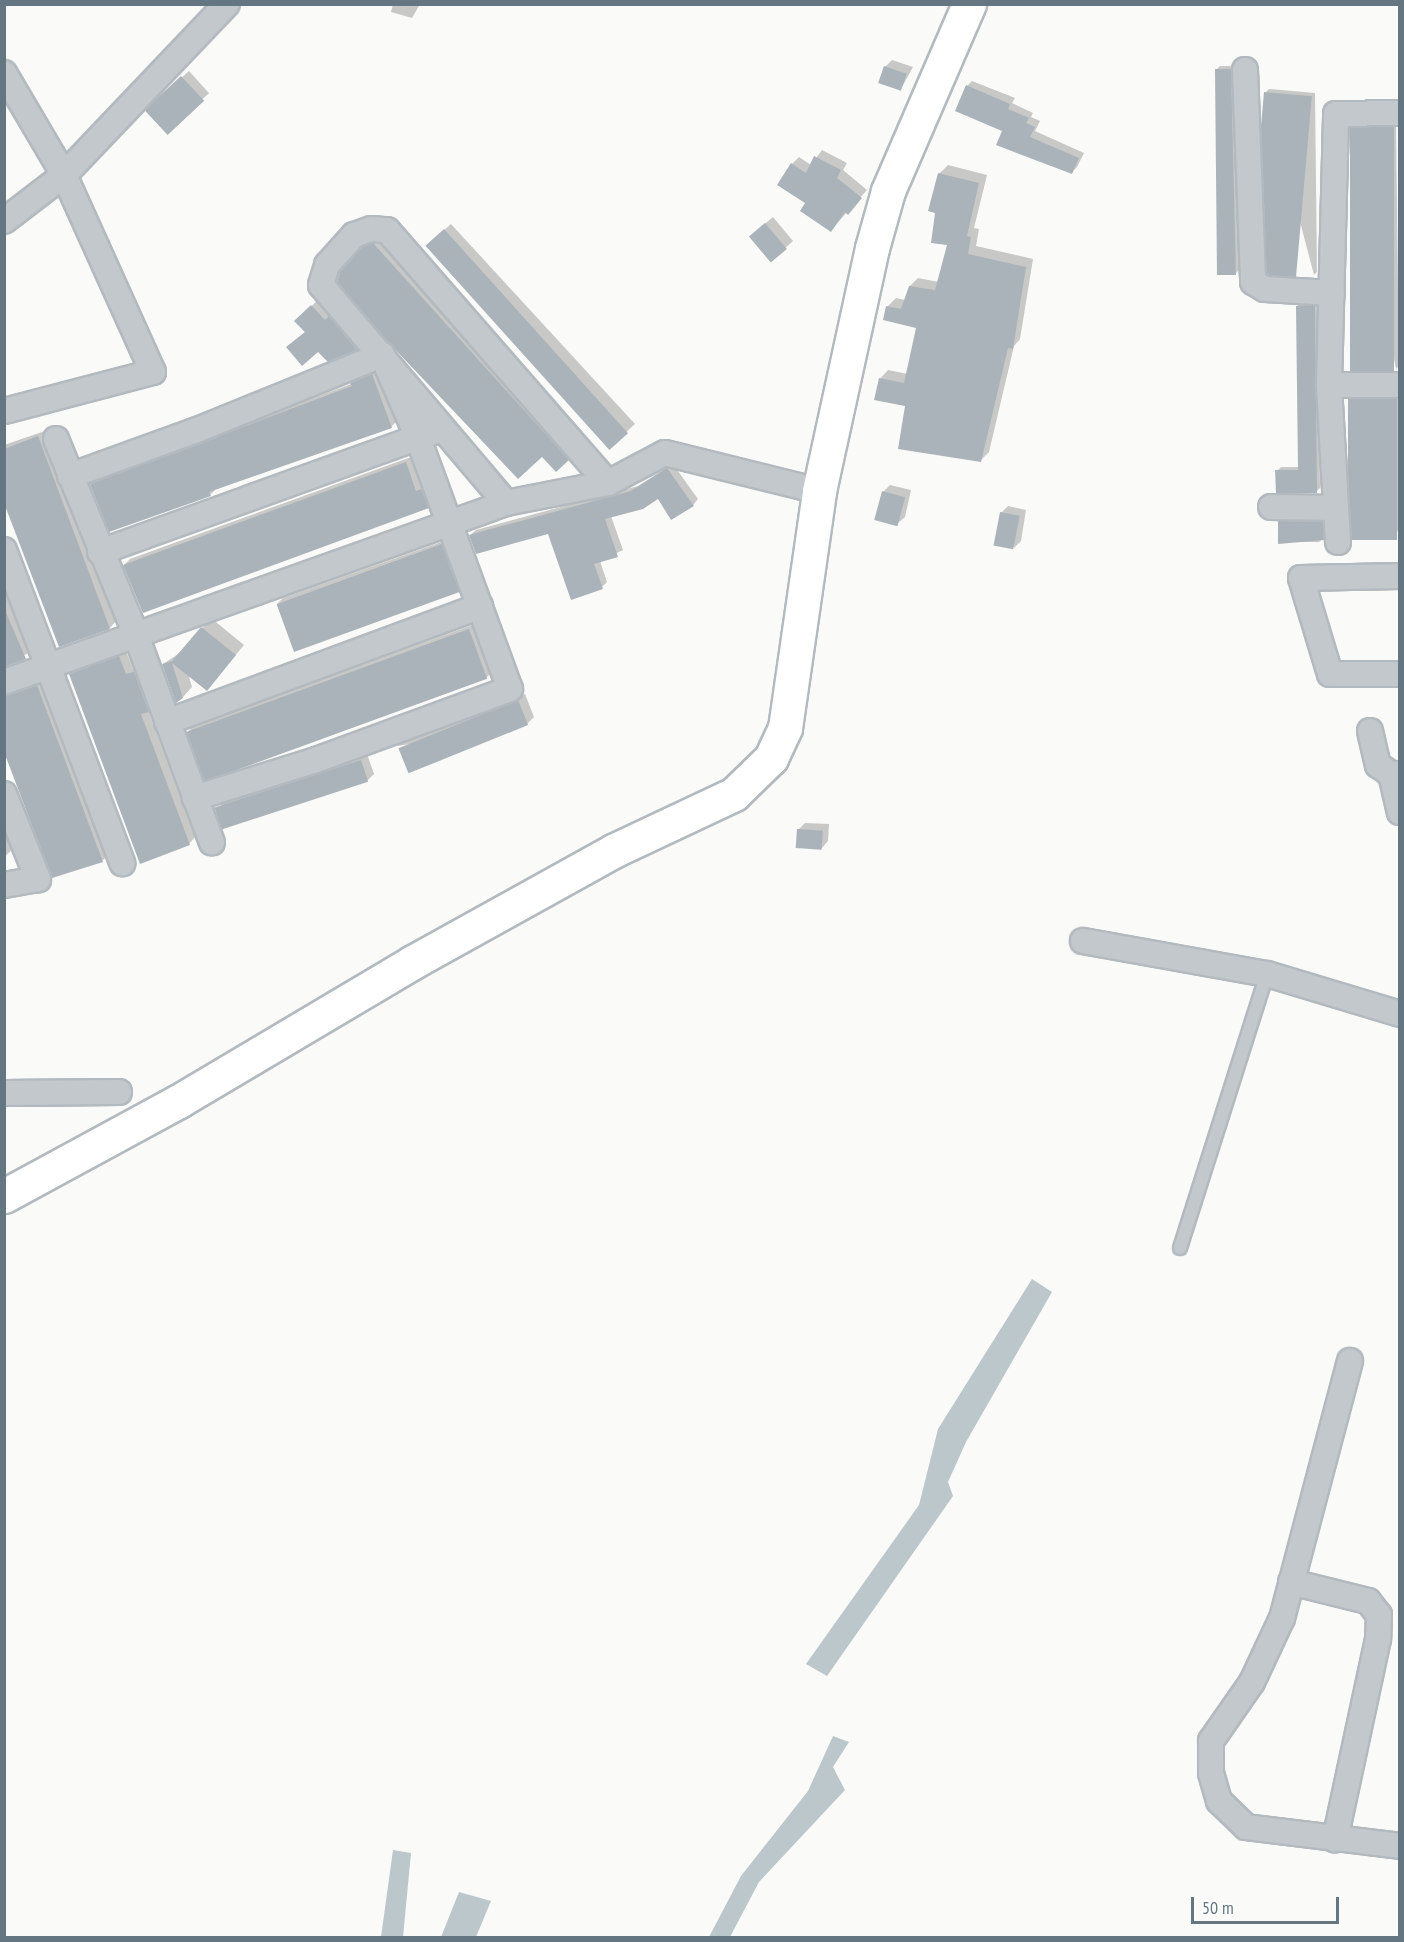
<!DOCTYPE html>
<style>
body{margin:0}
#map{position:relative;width:1404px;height:1942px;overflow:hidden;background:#fafaf8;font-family:"PT Sans Narrow",sans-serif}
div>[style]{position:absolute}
.water>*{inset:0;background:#bbc7cb}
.shadow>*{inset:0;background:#0003;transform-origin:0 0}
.building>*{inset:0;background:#aab3b9;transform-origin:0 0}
.roads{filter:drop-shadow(2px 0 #b3babf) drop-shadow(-2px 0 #b3babf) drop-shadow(0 2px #b3babf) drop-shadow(0 -2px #b3babf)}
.lane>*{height:12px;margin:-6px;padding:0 6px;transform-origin:6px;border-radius:6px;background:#c3c8cc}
.street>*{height:24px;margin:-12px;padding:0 12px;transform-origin:12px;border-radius:12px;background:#c3c8cc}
.secondary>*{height:33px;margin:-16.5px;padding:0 16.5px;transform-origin:16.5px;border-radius:16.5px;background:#fff}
span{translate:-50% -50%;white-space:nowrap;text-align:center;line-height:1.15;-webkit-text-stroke:6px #fff;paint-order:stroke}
.frame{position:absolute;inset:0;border:6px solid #657683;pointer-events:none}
.scale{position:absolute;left:1191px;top:1897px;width:148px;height:27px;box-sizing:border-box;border:3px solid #657683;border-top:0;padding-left:8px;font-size:18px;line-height:21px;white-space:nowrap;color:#657683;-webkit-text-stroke:4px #fff;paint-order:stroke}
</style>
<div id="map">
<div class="water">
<div style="clip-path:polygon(1032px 1279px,1052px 1292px,966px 1442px,948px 1482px,953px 1496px,827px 1676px,806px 1664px,919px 1505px,938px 1429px)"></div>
<div style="clip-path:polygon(833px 1736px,849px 1742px,833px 1767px,845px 1790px,759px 1882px,730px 1937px,709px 1937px,741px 1876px,808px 1791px)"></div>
<div style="clip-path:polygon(393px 1850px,411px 1853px,403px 1937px,381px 1937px)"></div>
<div style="clip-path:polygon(459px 1892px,491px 1901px,476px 1937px,441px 1937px)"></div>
</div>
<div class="shadow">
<div style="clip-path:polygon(393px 4px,420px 4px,412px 18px,391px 12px)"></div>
<div style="clip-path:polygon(892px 60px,913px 67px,901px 89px,885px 67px)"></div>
<div style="clip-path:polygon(1220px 66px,1234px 66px,1239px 270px,1236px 273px,1216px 70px)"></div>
<div style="left:189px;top:71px;width:30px;height:58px;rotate:48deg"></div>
<div style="clip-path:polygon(972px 81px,1015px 98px,1012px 103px,1033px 113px,1031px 117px,1040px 121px,1035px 131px,1084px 153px,1077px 167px,1071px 173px,1004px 130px,967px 86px)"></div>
<div style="clip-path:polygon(1269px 89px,1315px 93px,1317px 272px,1314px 275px,1266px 92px)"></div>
<div style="clip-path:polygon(1396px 125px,1399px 366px,1396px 369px,1351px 129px)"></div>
<div style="clip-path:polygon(822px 150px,847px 163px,843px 170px,867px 190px,831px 230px,807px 203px,792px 164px,799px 157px,811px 165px)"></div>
<div style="clip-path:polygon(948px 165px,987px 175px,974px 228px,979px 229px,976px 246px,1033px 259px,1020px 339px,1014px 346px,989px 452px,981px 460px,907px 405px,880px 379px,888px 370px,908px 374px,918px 327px,885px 319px,888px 306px,896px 298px,905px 300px,910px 286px,918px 278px,939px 282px,949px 244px,939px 174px)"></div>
<div style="clip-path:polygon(773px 217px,793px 241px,771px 261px,757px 230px)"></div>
<div style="clip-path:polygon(451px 224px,635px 424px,611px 446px,434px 239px)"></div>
<div style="clip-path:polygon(380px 238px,574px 452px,556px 470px,363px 248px)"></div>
<div style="clip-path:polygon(319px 299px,363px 342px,356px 348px,328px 360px,319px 350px,296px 321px)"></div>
<div style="clip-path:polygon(1301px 302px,1318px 303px,1320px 488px,1316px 492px,1277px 471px,1281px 467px,1300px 467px,1297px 306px)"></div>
<div style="clip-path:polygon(378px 370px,397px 421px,391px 427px,216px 489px,210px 495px,92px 484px,97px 479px,351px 384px)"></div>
<div style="clip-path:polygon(1353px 396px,1400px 396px,1400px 538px,1350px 400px)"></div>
<div style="clip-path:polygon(45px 431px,116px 621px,110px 628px,60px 645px,4px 498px,4px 445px)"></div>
<div style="clip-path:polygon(411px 457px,422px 486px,427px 484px,433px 501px,428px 507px,143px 612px,124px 565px,130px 559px)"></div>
<div style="clip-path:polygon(673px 464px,698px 499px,693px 505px,659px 497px,611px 516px,623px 550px,600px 561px,607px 582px,602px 587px,549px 532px,470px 535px,476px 530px,638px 486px)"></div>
<div style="clip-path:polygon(890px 485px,911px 490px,905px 517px,898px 523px,883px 492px)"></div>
<div style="clip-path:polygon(1008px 506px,1026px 510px,1021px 541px,1014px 548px,1001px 513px)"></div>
<div style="clip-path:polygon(1286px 515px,1329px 516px,1330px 532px,1319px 542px,1280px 542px,1279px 522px)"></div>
<div style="clip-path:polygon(447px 540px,464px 585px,458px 591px,277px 604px,283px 598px)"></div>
<div style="clip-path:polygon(4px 579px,32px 651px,4px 666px)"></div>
<div style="clip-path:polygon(211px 618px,244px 645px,216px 679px,188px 673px,192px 687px,183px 697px,163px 664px,181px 652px)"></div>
<div style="clip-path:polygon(475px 624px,492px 672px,486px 678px,188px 731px,194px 726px)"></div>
<div style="clip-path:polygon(126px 651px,133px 669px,141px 666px,154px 704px,148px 710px,195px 837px,189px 844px,71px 674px,77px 668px)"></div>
<div style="clip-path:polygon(43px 680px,109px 854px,103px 860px,53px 876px,4px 749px,4px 687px)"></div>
<div style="clip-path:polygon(525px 694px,534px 717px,527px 724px,398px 746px,405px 739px)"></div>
<div style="clip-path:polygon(367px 754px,374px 774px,367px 781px,217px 810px,223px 803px)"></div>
<div style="clip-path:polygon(805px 823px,829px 824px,828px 841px,822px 848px,798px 830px)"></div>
<div style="clip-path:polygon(4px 830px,12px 850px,4px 857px)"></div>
</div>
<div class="building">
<div style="left:884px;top:66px;width:24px;height:18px;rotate:19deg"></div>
<div style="clip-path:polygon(1215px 69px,1231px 69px,1236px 275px,1217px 275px)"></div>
<div style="left:181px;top:76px;width:34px;height:50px;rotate:47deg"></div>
<div style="clip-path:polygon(966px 85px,1010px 104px,1008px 109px,1029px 118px,1026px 123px,1035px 127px,1030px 137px,1079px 158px,1072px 174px,996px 145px,1002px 131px,955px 111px)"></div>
<div style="left:1264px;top:92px;width:48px;height:182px;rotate:5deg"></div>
<div style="left:1394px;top:127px;width:244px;height:44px;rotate:90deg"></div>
<div style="clip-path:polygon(814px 156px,841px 170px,837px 178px,862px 198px,848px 215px,845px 212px,831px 232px,800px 211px,805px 203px,777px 185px,791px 163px,806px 173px)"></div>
<div style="clip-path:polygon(938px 173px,979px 183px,967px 236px,971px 237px,968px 254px,1026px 267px,1013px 349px,1008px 348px,981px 462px,898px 449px,905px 406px,874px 400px,879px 378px,904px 383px,916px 328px,883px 320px,886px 306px,901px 309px,909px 286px,935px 290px,947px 245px,931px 243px,935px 213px,928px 211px)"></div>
<div style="left:765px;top:223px;width:34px;height:21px;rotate:50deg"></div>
<div style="left:444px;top:229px;width:275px;height:25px;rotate:48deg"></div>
<div style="clip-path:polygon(373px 243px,569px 460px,556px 472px,542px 457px,518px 479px,389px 343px,337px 282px,340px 272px,362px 247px)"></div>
<div style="clip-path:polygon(311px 305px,325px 320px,329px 316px,357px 350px,328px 362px,318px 352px,302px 366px,286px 347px,305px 332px,294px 321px)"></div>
<div style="clip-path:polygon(1296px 306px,1315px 306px,1317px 493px,1276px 493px,1275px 470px,1298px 470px)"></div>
<div style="clip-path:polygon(372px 374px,392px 428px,209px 492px,211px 496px,109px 532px,90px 484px,352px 386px,350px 383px)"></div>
<div style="left:1348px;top:399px;width:49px;height:141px"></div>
<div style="clip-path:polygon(38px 436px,110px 629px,59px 647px,4px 503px,4px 449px)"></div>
<div style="clip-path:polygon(406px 462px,416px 491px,421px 489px,429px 508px,143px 613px,123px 565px)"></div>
<div style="clip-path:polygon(667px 468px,694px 506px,671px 520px,658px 499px,643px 509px,605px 519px,618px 557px,594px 564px,603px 589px,571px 600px,548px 534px,476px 554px,469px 535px,631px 491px)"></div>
<div style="left:882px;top:491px;width:24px;height:30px;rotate:15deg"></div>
<div style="left:1000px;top:512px;width:20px;height:34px;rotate:11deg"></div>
<div style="clip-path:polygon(1278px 521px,1323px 522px,1324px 540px,1278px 544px)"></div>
<div style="left:442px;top:544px;width:51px;height:176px;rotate:70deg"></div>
<div style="clip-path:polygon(4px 608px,26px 659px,4px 667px)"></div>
<div style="clip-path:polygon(201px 627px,236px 655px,207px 691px,172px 663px,183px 698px,176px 703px,162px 664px,172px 661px)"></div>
<div style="left:469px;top:629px;width:53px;height:301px;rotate:70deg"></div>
<div style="clip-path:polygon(119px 656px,126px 674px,134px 672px,149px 712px,141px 714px,190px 845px,140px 864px,69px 674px)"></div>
<div style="clip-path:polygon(37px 685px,103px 862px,52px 878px,4px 752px,4px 696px)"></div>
<div style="left:518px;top:700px;width:27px;height:129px;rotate:68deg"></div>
<div style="left:361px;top:760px;width:23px;height:154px;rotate:72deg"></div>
<div style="left:797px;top:829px;width:26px;height:19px;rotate:4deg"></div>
</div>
<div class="roads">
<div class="lane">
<div style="left:1180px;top:1248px;width:287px;rotate:-72.4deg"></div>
</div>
<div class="street">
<div style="left:1245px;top:70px;width:212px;rotate:87.8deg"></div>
<div style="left:1253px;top:282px;width:14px;rotate:30deg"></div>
<div style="left:1265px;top:289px;width:67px;rotate:3.4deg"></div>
<div style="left:4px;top:73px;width:118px;rotate:59.5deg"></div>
<div style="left:64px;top:175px;width:216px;rotate:65.7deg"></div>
<div style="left:153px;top:372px;width:154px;rotate:165.3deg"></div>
<div style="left:4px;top:221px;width:76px;rotate:-37.5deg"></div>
<div style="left:64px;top:175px;width:236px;rotate:-46.4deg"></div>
<div style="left:1329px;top:385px;width:71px"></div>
<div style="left:56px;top:439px;width:212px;rotate:67.8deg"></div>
<div style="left:136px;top:635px;width:221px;rotate:69.9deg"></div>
<div style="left:70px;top:476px;width:135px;rotate:-19.9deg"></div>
<div style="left:197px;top:430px;width:200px;rotate:-22.1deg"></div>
<div style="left:382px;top:355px;width:90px;rotate:66.6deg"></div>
<div style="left:418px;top:438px;width:267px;rotate:69.9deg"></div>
<div style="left:510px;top:689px;width:207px;rotate:159.9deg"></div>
<div style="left:316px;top:760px;width:127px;rotate:162.6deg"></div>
<div style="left:506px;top:503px;width:286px;rotate:-130.3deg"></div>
<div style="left:321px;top:285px;width:21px;rotate:-73deg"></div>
<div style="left:327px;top:265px;width:40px;rotate:-48deg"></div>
<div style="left:354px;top:235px;width:18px;rotate:-19deg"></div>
<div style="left:371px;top:229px;width:16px;rotate:4deg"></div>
<div style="left:387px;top:230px;width:336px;rotate:48.9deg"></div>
<div style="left:1271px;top:507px;width:63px;rotate:0.9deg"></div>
<div style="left:1338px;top:542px;width:157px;rotate:-93.3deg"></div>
<div style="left:1329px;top:385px;width:271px;rotate:-88.5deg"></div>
<div style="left:1336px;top:114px;width:64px;rotate:-0.9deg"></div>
<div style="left:4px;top:550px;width:335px;rotate:69.3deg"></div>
<div style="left:100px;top:552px;width:352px;rotate:-19.8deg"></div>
<div style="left:1400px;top:576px;width:99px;rotate:178.8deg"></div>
<div style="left:1301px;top:578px;width:100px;rotate:73.2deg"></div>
<div style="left:1330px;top:674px;width:70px"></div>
<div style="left:4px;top:682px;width:533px;rotate:-19.62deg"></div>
<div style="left:506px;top:503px;width:104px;rotate:-11.1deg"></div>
<div style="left:608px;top:483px;width:64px;rotate:-27.8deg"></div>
<div style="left:665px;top:453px;width:159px;rotate:13.9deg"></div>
<div style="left:167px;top:722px;width:334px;rotate:-20.3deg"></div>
<div style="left:1370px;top:731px;width:35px;rotate:77deg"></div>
<div style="left:1378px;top:765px;width:16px;rotate:35deg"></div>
<div style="left:1391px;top:774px;width:9px"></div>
<div style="left:1391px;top:774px;width:39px;rotate:77deg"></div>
<div style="left:4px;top:794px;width:92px;rotate:68.2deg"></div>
<div style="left:38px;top:879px;width:35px;rotate:170deg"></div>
<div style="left:1083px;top:941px;width:187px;rotate:10.2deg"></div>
<div style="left:1267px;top:974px;width:139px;rotate:16.7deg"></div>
<div style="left:4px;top:1093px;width:115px;rotate:-0.5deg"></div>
<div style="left:1350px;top:1361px;width:266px;rotate:104.8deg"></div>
<div style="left:1282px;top:1618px;width:71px;rotate:115.1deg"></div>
<div style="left:1252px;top:1682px;width:72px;rotate:124.8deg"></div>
<div style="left:1211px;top:1741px;width:32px;rotate:90deg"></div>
<div style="left:1211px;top:1773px;width:29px;rotate:74deg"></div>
<div style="left:1219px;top:1801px;width:37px;rotate:44deg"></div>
<div style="left:1246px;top:1827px;width:155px;rotate:7deg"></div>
<div style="left:1291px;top:1582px;width:79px;rotate:13.9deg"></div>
<div style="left:1368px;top:1601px;width:18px;rotate:52deg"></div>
<div style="left:1379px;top:1615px;width:24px;rotate:92deg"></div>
<div style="left:1378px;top:1639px;width:205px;rotate:102.1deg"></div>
</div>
<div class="secondary">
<div style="left:4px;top:1196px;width:199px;rotate:-28.5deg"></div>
<div style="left:179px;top:1101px;width:272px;rotate:-30.7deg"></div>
<div style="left:413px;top:962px;width:229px;rotate:-29deg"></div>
<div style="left:613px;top:851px;width:134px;rotate:-25.2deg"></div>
<div style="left:734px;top:794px;width:52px;rotate:-44.2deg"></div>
<div style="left:771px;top:758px;width:33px;rotate:-65deg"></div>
<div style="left:785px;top:728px;width:239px;rotate:-81.8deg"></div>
<div style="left:819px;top:491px;width:249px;rotate:-77.7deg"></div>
<div style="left:872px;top:248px;width:59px;rotate:-74.3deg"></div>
<div style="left:888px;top:191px;width:204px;rotate:-66.6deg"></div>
</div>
</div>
<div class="frame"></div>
<div class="scale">50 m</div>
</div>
